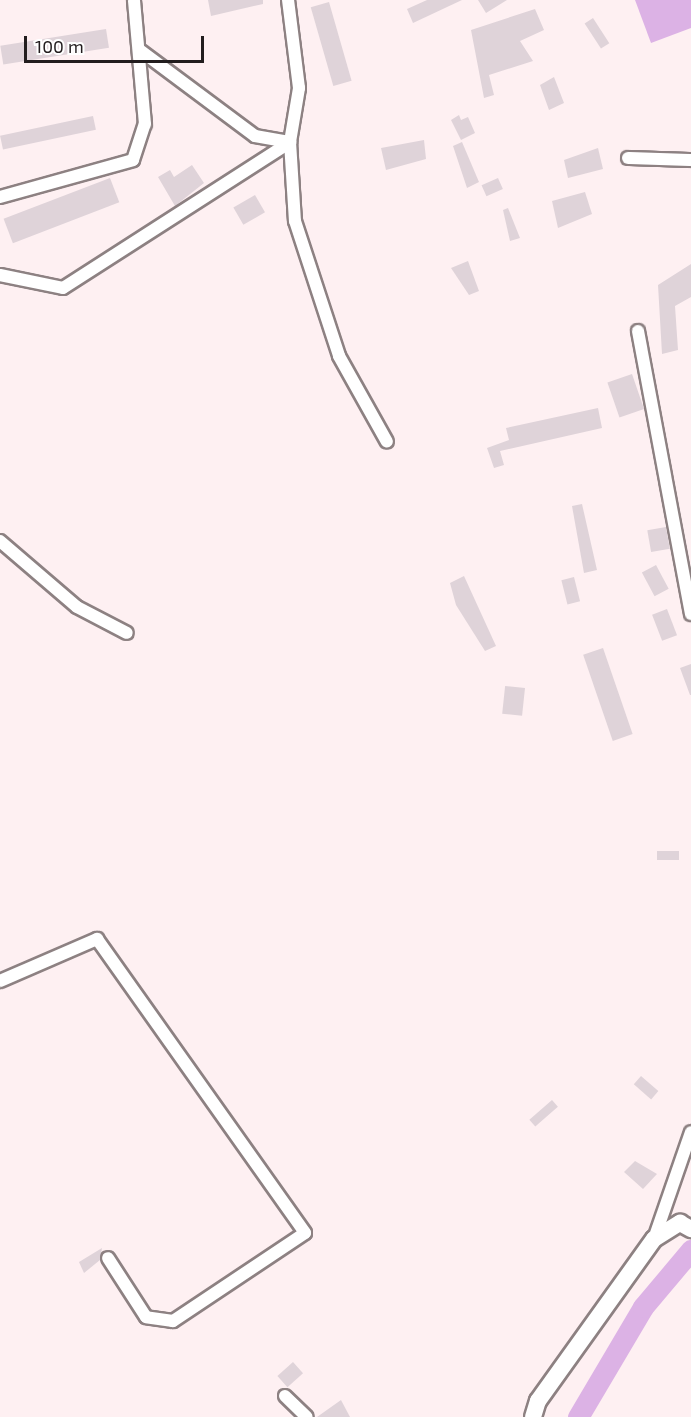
<!DOCTYPE html>
<style>
body{margin:0}
#map{position:relative;width:691px;height:1417px;overflow:hidden;background:#fef0f2;font-family:"Exo 2",sans-serif}
div>[style]{position:absolute}
.water>*{inset:0;background:#dcb2e5}
.river>*{height:21px;margin:-10.5px;padding:0 10.5px;transform-origin:10.5px;border-radius:10.5px;background:#dcb2e5}
.building>*{inset:0;background:#dfd3d9;transform-origin:0 0}
.roads{filter:drop-shadow(2px 0 #8d8182) drop-shadow(-2px 0 #8d8182) drop-shadow(0 2px #8d8182) drop-shadow(0 -2px #8d8182)}
.street>*{height:12px;margin:-6px;padding:0 6px;transform-origin:6px;border-radius:6px;background:#fff}
.secondary>*{height:16px;margin:-8px;padding:0 8px;transform-origin:8px;border-radius:8px;background:#fff}
span{translate:-50% -50%;white-space:nowrap;text-align:center;line-height:1.15;-webkit-text-stroke:6px #fff;paint-order:stroke}
.scale{position:absolute;left:24px;top:36px;width:180px;height:27px;box-sizing:border-box;border:3px solid #221d1e;border-top:0;padding-left:8px;font-size:18px;line-height:21px;white-space:nowrap;color:#221d1e;-webkit-text-stroke:4px #fff;paint-order:stroke}
</style>
<div id="map">
<div class="water">
<div style="clip-path:polygon(635px 0,691px 0,691px 28px,651px 43px)"></div>
</div>
<div class="river">
<div style="left:578px;top:1417px;width:128px;rotate:-59.4deg"></div>
<div style="left:643px;top:1307px;width:75px;rotate:-49.9deg"></div>
</div>
<div class="building">
<div style="clip-path:polygon(208px 0,263px 0,263px 4px,211px 16px)"></div>
<div style="clip-path:polygon(427px 0,462px 0,413px 23px,407px 9px)"></div>
<div style="clip-path:polygon(478px 0,507px 0,486px 13px)"></div>
<div style="left:329px;top:2px;width:82px;height:19px;rotate:74deg"></div>
<div style="clip-path:polygon(535px 9px,544px 30px,520px 41px,533px 61px,489px 75px,494px 95px,484px 98px,471px 30px)"></div>
<div style="left:593px;top:18px;width:30px;height:10px;rotate:57deg"></div>
<div style="left:106px;top:29px;width:19px;height:107px;rotate:81deg"></div>
<div style="clip-path:polygon(554px 77px,564px 103px,549px 110px,540px 85px)"></div>
<div style="clip-path:polygon(459px 115px,461px 120px,468px 117px,475px 133px,461px 140px,451px 120px)"></div>
<div style="left:93px;top:116px;width:14px;height:95px;rotate:78deg"></div>
<div style="clip-path:polygon(424px 140px,426px 159px,386px 170px,381px 148px)"></div>
<div style="clip-path:polygon(462px 142px,479px 182px,467px 188px,453px 146px)"></div>
<div style="clip-path:polygon(598px 148px,603px 169px,568px 178px,564px 160px)"></div>
<div style="clip-path:polygon(192px 165px,204px 183px,175px 206px,158px 177px,170px 170px,174px 177px)"></div>
<div style="left:110px;top:178px;width:26px;height:114px;rotate:69deg"></div>
<div style="left:498px;top:178px;width:12px;height:18px;rotate:66deg"></div>
<div style="clip-path:polygon(585px 192px,592px 214px,558px 228px,552px 201px)"></div>
<div style="left:255px;top:195px;width:20px;height:25px;rotate:60deg"></div>
<div style="clip-path:polygon(508px 208px,520px 238px,510px 241px,503px 210px)"></div>
<div style="clip-path:polygon(468px 261px,479px 291px,469px 295px,451px 268px)"></div>
<div style="clip-path:polygon(691px 264px,691px 297px,675px 306px,678px 350px,662px 354px,658px 285px)"></div>
<div style="left:632px;top:374px;width:37px;height:26px;rotate:71deg"></div>
<div style="clip-path:polygon(598px 408px,602px 428px,500px 451px,504px 465px,494px 468px,487px 448px,509px 440px,506px 428px)"></div>
<div style="clip-path:polygon(582px 504px,597px 570px,584px 573px,572px 506px)"></div>
<div style="left:666px;top:527px;width:22px;height:19px;rotate:80deg"></div>
<div style="left:656px;top:565px;width:27px;height:16px;rotate:62deg"></div>
<div style="clip-path:polygon(464px 576px,496px 646px,485px 651px,456px 605px,450px 583px)"></div>
<div style="left:574px;top:577px;width:25px;height:13px;rotate:76deg"></div>
<div style="left:667px;top:609px;width:28px;height:16px;rotate:69deg"></div>
<div style="left:603px;top:648px;width:91px;height:21px;rotate:71deg"></div>
<div style="clip-path:polygon(691px 664px,691px 695px,690px 695px,680px 668px)"></div>
<div style="left:525px;top:688px;width:28px;height:20px;rotate:96deg"></div>
<div style="left:679px;top:851px;width:9px;height:22px;rotate:90deg"></div>
<div style="left:641px;top:1076px;width:23px;height:11px;rotate:41deg"></div>
<div style="left:552px;top:1100px;width:9px;height:30px;rotate:49deg"></div>
<div style="clip-path:polygon(635px 1161px,657px 1174px,643px 1189px,624px 1172px)"></div>
<div style="clip-path:polygon(102px 1248px,100px 1260px,84px 1273px,79px 1262px)"></div>
<div style="left:293px;top:1362px;width:15px;height:21px;rotate:48deg"></div>
<div style="clip-path:polygon(341px 1400px,350px 1417px,317px 1417px)"></div>
</div>
<div class="roads">
<div class="street">
<div style="left:141px;top:51px;width:142px;rotate:36.7deg"></div>
<div style="left:255px;top:136px;width:36px;rotate:10deg"></div>
<div style="left:290px;top:142px;width:55px;rotate:-80.5deg"></div>
<div style="left:299px;top:88px;width:89px;rotate:-97.1deg"></div>
<div style="left:628px;top:158px;width:63px;rotate:1.8deg"></div>
<div style="left:0;top:197px;width:138px;rotate:-15.5deg"></div>
<div style="left:133px;top:160px;width:38px;rotate:-72deg"></div>
<div style="left:145px;top:124px;width:124px;rotate:-95.1deg"></div>
<div style="left:0;top:275px;width:64px;rotate:11.7deg"></div>
<div style="left:63px;top:288px;width:270px;rotate:-32.7deg"></div>
<div style="left:290px;top:142px;width:79px;rotate:86.4deg"></div>
<div style="left:295px;top:221px;width:142px;rotate:71.9deg"></div>
<div style="left:339px;top:356px;width:98px;rotate:60.8deg"></div>
<div style="left:638px;top:331px;width:288px;rotate:79.4deg"></div>
<div style="left:0;top:541px;width:101px;rotate:40.6deg"></div>
<div style="left:77px;top:607px;width:56px;rotate:27.5deg"></div>
<div style="left:0;top:981px;width:106px;rotate:-23.4deg"></div>
<div style="left:97px;top:939px;width:360px;rotate:54.7deg"></div>
<div style="left:305px;top:1233px;width:159px;rotate:146.3deg"></div>
<div style="left:173px;top:1321px;width:27px;rotate:-172deg"></div>
<div style="left:146px;top:1317px;width:70px;rotate:-122.8deg"></div>
<div style="left:654px;top:1239px;width:113px;rotate:-70.9deg"></div>
<div style="left:285px;top:1396px;width:30px;rotate:44deg"></div>
</div>
<div class="secondary">
<div style="left:533px;top:1417px;width:17px;rotate:-73deg"></div>
<div style="left:538px;top:1401px;width:199px;rotate:-54.4deg"></div>
<div style="left:654px;top:1239px;width:31px;rotate:-32deg"></div>
<div style="left:680px;top:1223px;width:13px;rotate:29deg"></div>
</div>
</div>
<div class="scale">100 m</div>
</div>
